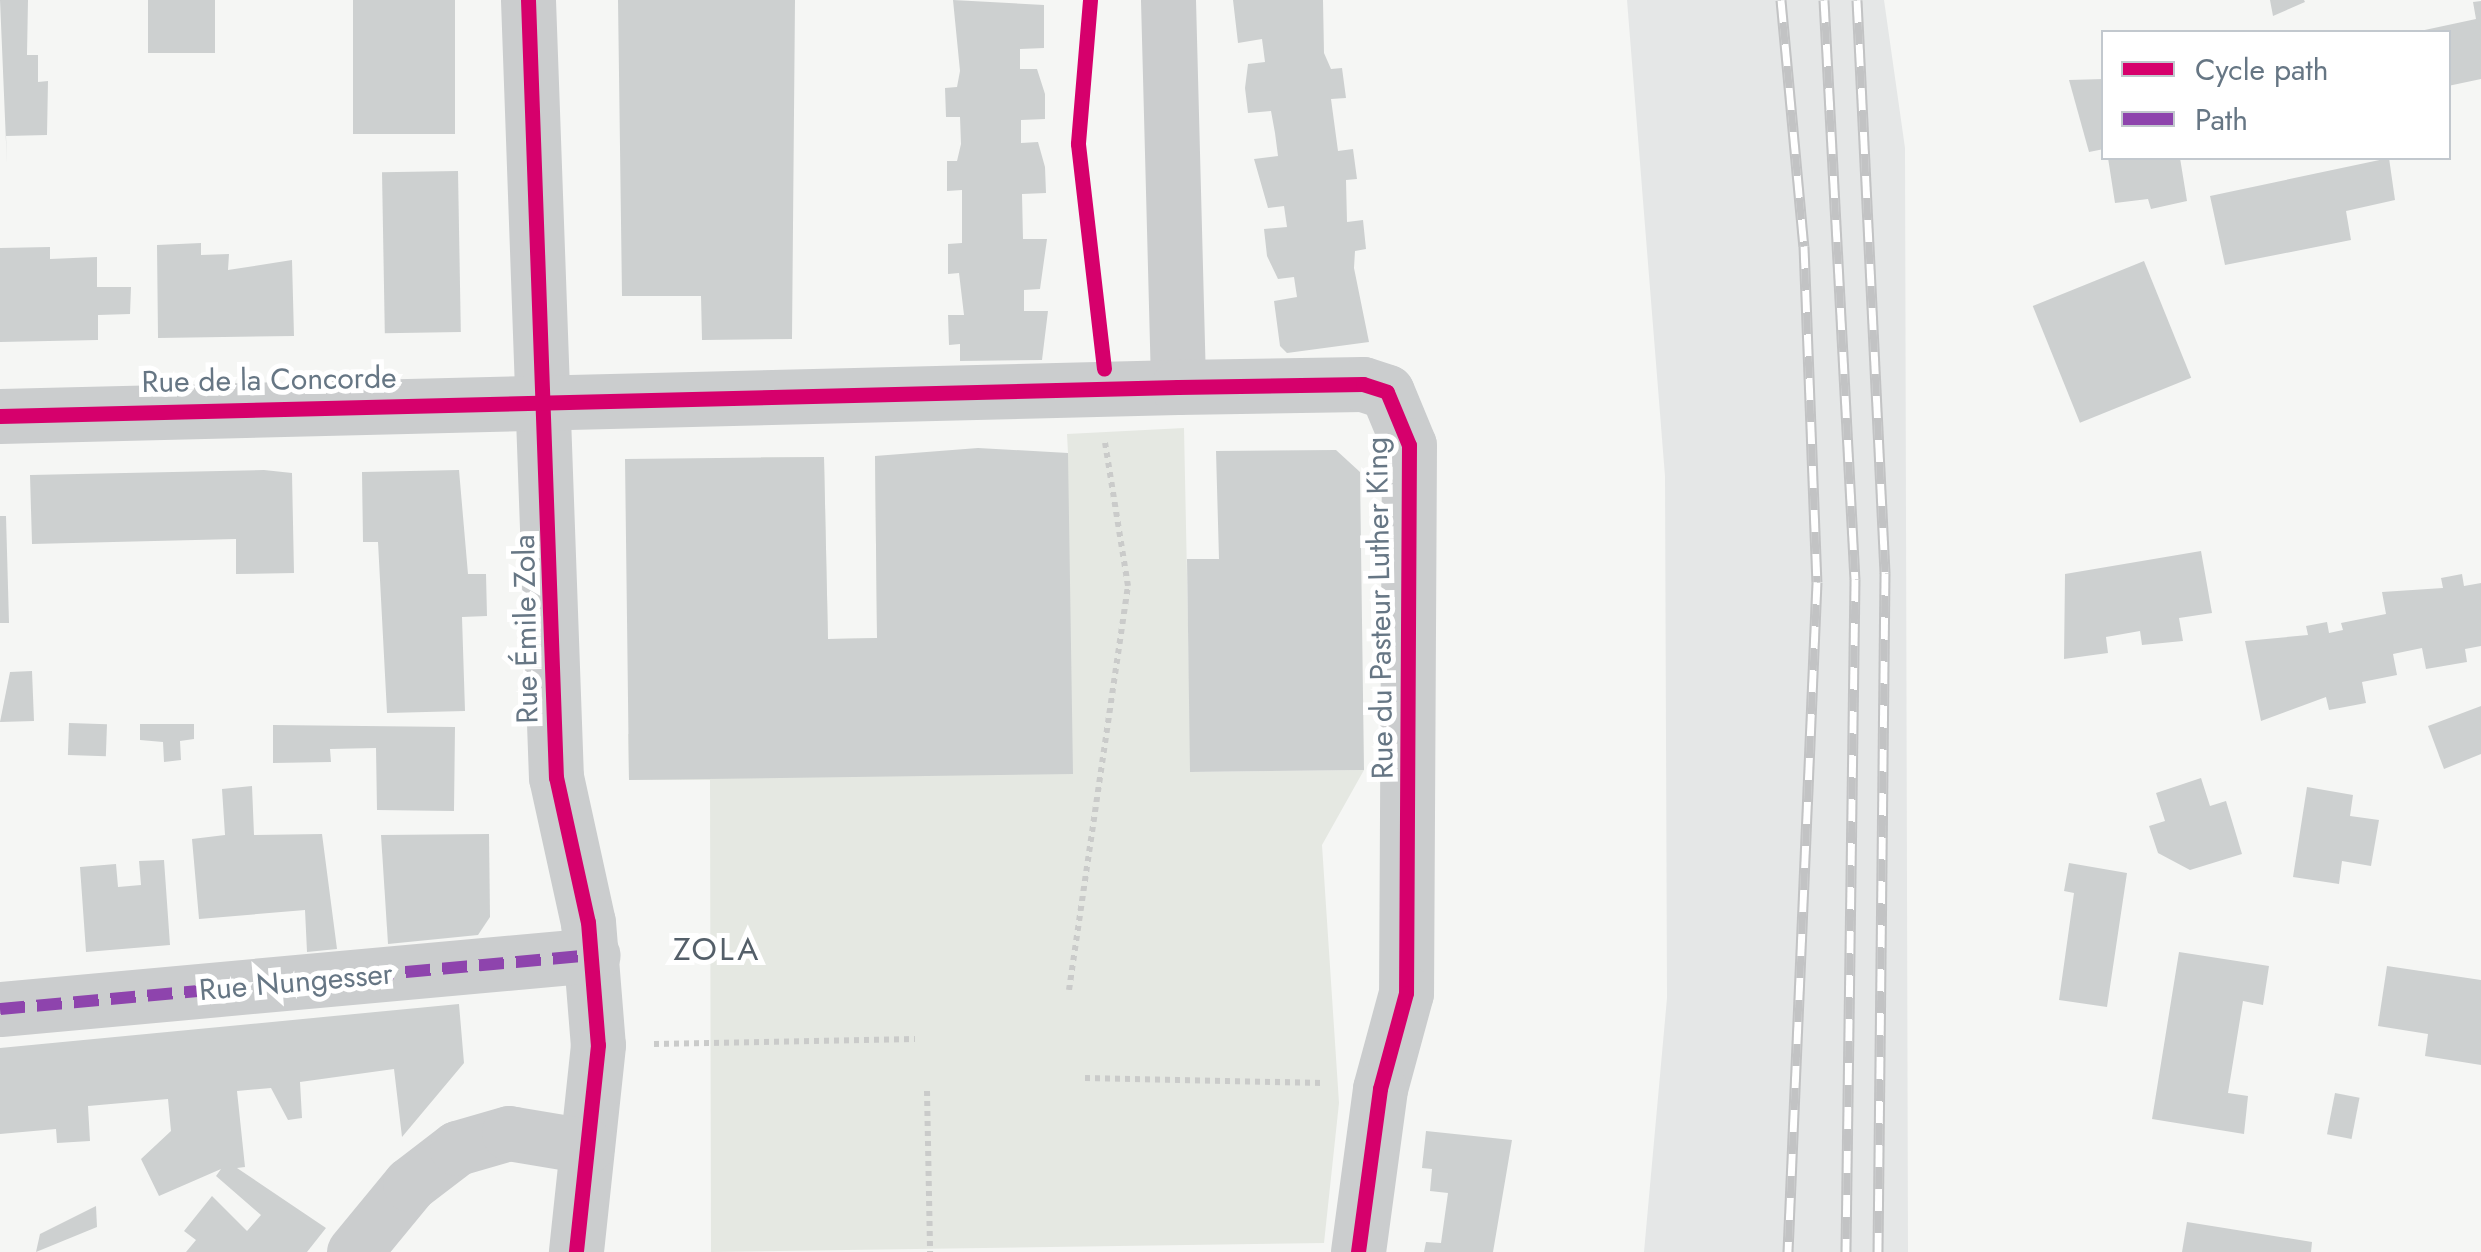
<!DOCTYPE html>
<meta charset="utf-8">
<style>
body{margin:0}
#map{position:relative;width:2481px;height:1252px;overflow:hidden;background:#f5f6f4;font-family:Jost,sans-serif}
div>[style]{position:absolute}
.built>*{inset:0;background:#e5e7e7}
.green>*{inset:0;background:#e5e8e2}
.building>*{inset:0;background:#cdd0d0;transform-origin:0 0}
.path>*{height:6px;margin-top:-3px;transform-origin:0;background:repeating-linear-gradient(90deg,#cacbca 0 5px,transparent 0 10px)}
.minor>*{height:55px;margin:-27.5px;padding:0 27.5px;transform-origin:27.5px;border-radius:27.5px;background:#cbcdce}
.rail>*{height:11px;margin-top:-5.5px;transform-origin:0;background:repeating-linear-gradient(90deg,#fff 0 22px,#c2c3c4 0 44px);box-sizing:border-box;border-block:2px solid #c2c3c4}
.quiet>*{height:12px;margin-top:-6px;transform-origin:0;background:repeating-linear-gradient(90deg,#8e44ad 0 25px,transparent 0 37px)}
.cycleway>*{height:15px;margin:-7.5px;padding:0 7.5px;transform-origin:7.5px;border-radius:7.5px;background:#d6006c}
span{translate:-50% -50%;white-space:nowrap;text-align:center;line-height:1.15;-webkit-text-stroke:10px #fff;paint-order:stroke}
.street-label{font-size:30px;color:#667684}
.neighbourhood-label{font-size:32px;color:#545f69;letter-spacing:2.5px}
.legend{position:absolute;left:2101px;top:30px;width:350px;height:130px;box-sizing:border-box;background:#fff;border:2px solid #c2c8ce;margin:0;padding:12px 18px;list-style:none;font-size:30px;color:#667684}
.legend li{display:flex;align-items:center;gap:20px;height:50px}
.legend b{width:50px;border:2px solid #c2c8ce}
</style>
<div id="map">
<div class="built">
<div style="clip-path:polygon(1627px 0,1884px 0,1905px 148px,1908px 1252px,1644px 1252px,1667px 998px,1665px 476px)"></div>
</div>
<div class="green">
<div style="clip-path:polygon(1184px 428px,1191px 772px,1364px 770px,1322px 845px,1339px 1103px,1324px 1243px,711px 1252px,710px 780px,629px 780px,628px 734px,693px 735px,766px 659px,761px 457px,824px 457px,828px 639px,877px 638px,875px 456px,1068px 453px,1067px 434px)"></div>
</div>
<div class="building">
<div style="clip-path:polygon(0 0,28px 0,27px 55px,38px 55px,38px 82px,48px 81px,47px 135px,6px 136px,7px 166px)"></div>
<div style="left:148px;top:0;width:67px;height:53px"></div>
<div style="left:353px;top:0;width:102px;height:134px"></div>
<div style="clip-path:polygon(618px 0,795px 0,792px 339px,702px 340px,701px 296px,622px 296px)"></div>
<div style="clip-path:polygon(953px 0,1044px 5px,1044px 48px,1020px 49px,1020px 69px,1037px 69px,1045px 94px,1045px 119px,1021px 120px,1021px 143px,1038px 142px,1045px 167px,1046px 193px,1022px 194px,1023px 239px,1047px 239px,1040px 289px,1024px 290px,1024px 311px,1048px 311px,1042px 360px,960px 361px,960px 344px,949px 345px,948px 315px,964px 315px,959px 273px,948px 274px,948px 244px,962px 243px,962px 190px,947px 191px,947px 161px,957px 161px,961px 144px,960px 117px,946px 117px,945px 88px,957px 87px,960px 71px)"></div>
<div style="clip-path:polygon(1233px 0,1323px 0,1324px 53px,1331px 69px,1342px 68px,1346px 98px,1331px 99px,1338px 151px,1353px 149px,1357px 179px,1346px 180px,1347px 222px,1363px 220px,1366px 249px,1355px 251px,1354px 268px,1369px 342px,1287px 353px,1280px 346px,1274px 301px,1297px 297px,1294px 277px,1278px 279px,1267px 256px,1264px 229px,1287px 227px,1284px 206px,1268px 208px,1254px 159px,1278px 156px,1275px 133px,1271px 111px,1248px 113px,1245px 88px,1248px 64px,1265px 62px,1262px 39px,1238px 43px)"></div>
<div style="clip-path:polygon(2270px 0,2304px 0,2305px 2px,2273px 16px)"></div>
<div style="clip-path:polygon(2481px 1px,2481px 79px,2448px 86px,2448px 32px,2420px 31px,2476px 19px,2473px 2px)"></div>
<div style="clip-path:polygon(2104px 79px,2104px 149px,2089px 152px,2069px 80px)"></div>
<div style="clip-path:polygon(2108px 158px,2180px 158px,2187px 201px,2151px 209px,2148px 199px,2115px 203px)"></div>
<div style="clip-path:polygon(2389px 158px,2395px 200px,2346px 211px,2351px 240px,2225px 265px,2210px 196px)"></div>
<div style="left:458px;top:171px;width:161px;height:76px;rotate:89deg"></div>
<div style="clip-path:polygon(201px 243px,201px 255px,229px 254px,228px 270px,292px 260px,294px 336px,158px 338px,157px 245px)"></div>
<div style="clip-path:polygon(50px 247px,50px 259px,97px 257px,97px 287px,131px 287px,130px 314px,98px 315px,98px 340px,0 342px,0 248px)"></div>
<div style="left:2144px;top:261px;width:126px;height:120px;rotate:68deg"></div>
<div style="clip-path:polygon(978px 448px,1068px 453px,1073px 774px,629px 780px,625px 459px,824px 457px,828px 639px,877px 638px,875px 456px)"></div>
<div style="clip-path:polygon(1336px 450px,1360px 472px,1364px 770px,1190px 772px,1187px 559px,1219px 559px,1216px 451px)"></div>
<div style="clip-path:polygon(264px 470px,292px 473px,294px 573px,236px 574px,236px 539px,32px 544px,30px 475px)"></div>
<div style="clip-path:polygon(459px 470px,468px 574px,486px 574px,487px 616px,462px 617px,465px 711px,387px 713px,378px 542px,363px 542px,362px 472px)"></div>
<div style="clip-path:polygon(0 516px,6px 516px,9px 623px,0 623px)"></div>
<div style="clip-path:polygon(2201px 551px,2212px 613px,2179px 618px,2183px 641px,2142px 645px,2140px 631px,2106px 637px,2108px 653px,2064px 659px,2065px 574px)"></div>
<div style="clip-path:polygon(2462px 574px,2464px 586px,2481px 583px,2481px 646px,2465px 649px,2467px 662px,2426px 669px,2422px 648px,2393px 654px,2397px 675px,2362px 682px,2366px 703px,2329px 710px,2326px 697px,2261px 721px,2245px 641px,2308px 635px,2306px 626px,2327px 622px,2329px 633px,2343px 630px,2341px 623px,2386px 614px,2382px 592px,2443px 588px,2441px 578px)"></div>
<div style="clip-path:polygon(32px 671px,34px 721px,0 722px,10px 672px)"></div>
<div style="clip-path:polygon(2481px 706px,2481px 754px,2444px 769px,2428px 726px)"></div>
<div style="left:69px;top:723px;width:38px;height:32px;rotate:2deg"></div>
<div style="clip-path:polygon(140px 724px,194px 724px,194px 739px,180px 741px,181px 760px,164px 762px,163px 742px,140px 740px)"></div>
<div style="clip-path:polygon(273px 725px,455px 727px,454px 811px,377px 810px,376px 748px,330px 749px,331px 762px,273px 763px)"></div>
<div style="clip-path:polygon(2201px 778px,2210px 806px,2226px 801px,2242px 854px,2190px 870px,2158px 853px,2149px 826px,2165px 821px,2156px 793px)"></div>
<div style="clip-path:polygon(252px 786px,254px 835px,322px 834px,337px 949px,307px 952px,305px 910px,199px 919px,192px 839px,225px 835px,222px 789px)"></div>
<div style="clip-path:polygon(2307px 787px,2353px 795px,2350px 816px,2379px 820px,2371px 866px,2342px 861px,2339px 884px,2293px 877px)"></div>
<div style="clip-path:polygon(489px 834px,490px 917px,478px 935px,388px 944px,381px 835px)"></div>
<div style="clip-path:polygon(164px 860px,170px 945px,86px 952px,80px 867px,116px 864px,118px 887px,141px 885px,139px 861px)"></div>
<div style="clip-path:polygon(2069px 863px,2127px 873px,2107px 1007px,2059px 1000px,2074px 893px,2064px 891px)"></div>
<div style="clip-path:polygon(2179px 952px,2269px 966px,2263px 1005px,2243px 1001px,2228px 1093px,2248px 1096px,2244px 1134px,2152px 1119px)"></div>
<div style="clip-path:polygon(2387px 966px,2481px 980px,2481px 1065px,2425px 1056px,2428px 1034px,2378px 1026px)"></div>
<div style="clip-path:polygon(459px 1004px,464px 1063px,402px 1137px,394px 1069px,300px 1082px,302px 1118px,288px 1120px,271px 1088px,237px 1091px,245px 1167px,237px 1168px,326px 1228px,307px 1252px,186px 1252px,196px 1240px,184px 1231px,212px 1196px,247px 1231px,261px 1215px,216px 1176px,221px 1169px,159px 1196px,141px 1159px,171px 1131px,168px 1099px,88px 1106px,90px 1141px,57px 1143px,56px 1129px,0 1134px,0 1048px)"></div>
<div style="left:2335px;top:1093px;width:25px;height:42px;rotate:11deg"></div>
<div style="clip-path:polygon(1426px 1131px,1512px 1140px,1493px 1252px,1424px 1252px,1426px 1242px,1441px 1243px,1448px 1193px,1430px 1191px,1432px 1169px,1422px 1168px)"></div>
<div style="clip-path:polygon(96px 1206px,97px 1227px,36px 1252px,40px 1234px)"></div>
<div style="clip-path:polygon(2187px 1222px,2312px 1242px,2311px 1252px,2182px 1252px)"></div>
</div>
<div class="path">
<div style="left:1069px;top:990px;width:408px;rotate:-81.7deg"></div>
<div style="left:1128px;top:586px;width:145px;rotate:-99.1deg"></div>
<div style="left:654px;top:1044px;width:261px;rotate:-1.1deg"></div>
<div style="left:1085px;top:1078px;width:239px;rotate:1.2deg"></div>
<div style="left:927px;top:1091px;width:161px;rotate:88.9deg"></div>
</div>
<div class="minor">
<div style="left:528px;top:0;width:778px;rotate:87.94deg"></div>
<div style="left:556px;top:777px;width:148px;rotate:77.6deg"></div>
<div style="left:588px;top:922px;width:123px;rotate:85.4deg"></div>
<div style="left:598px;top:1045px;width:208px;rotate:96.1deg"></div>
<div style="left:1168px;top:0;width:387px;rotate:88.5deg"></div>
<div style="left:0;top:416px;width:1178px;rotate:-1.41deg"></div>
<div style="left:1178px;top:387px;width:185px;rotate:-0.9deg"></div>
<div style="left:1363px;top:384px;width:25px;rotate:18deg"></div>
<div style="left:1387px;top:392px;width:57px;rotate:67.5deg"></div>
<div style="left:1409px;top:445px;width:548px;rotate:90.31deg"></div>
<div style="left:1406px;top:993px;width:99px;rotate:105.2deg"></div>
<div style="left:1380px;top:1089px;width:164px;rotate:97.7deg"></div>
<div style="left:0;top:1009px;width:595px;rotate:-5.2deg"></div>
<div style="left:354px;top:1252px;width:88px;rotate:-50.5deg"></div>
<div style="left:410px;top:1184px;width:59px;rotate:-37.5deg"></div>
<div style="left:457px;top:1148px;width:54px;rotate:-16.1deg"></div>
<div style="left:509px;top:1133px;width:79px;rotate:9.5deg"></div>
</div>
<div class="rail">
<div style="left:1781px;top:0;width:247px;rotate:84.7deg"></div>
<div style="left:1804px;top:246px;width:336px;rotate:87.8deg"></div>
<div style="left:1817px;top:582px;width:671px;rotate:92.48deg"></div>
<div style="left:1824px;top:0;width:580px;rotate:86.94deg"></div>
<div style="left:1855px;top:579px;width:673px;rotate:90.77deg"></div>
<div style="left:1857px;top:0;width:574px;rotate:87.2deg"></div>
<div style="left:1885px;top:573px;width:679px;rotate:90.59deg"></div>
</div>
<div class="quiet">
<div style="left:0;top:1009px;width:595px;rotate:-5.2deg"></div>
</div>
<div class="cycleway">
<div style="left:528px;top:0;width:778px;rotate:87.94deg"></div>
<div style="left:556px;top:777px;width:148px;rotate:77.6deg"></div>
<div style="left:588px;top:922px;width:123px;rotate:85.4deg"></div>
<div style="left:598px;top:1045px;width:208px;rotate:96.1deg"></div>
<div style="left:1090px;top:0;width:144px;rotate:94.8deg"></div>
<div style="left:1078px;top:144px;width:226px;rotate:83.4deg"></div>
<div style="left:0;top:416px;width:1178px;rotate:-1.41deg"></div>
<div style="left:1178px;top:387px;width:185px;rotate:-0.9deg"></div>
<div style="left:1363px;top:384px;width:25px;rotate:18deg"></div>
<div style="left:1387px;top:392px;width:57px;rotate:67.5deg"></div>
<div style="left:1409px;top:445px;width:548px;rotate:90.31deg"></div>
<div style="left:1406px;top:993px;width:99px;rotate:105.2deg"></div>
<div style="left:1380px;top:1089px;width:164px;rotate:97.7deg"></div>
</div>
<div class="street-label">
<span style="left:269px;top:380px;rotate:-1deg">Rue de la Concorde</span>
<span style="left:1380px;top:608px;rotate:-91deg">Rue du Pasteur Luther King</span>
<span style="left:526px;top:629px;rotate:-91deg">Rue Émile Zola</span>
<span style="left:296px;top:982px;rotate:-5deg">Rue Nungesser</span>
</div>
<div class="neighbourhood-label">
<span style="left:717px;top:949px">ZOLA</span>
</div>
<ul class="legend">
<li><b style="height:12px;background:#d6006c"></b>Cycle path</li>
<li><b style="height:12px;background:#8e44ad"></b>Path</li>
</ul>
</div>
